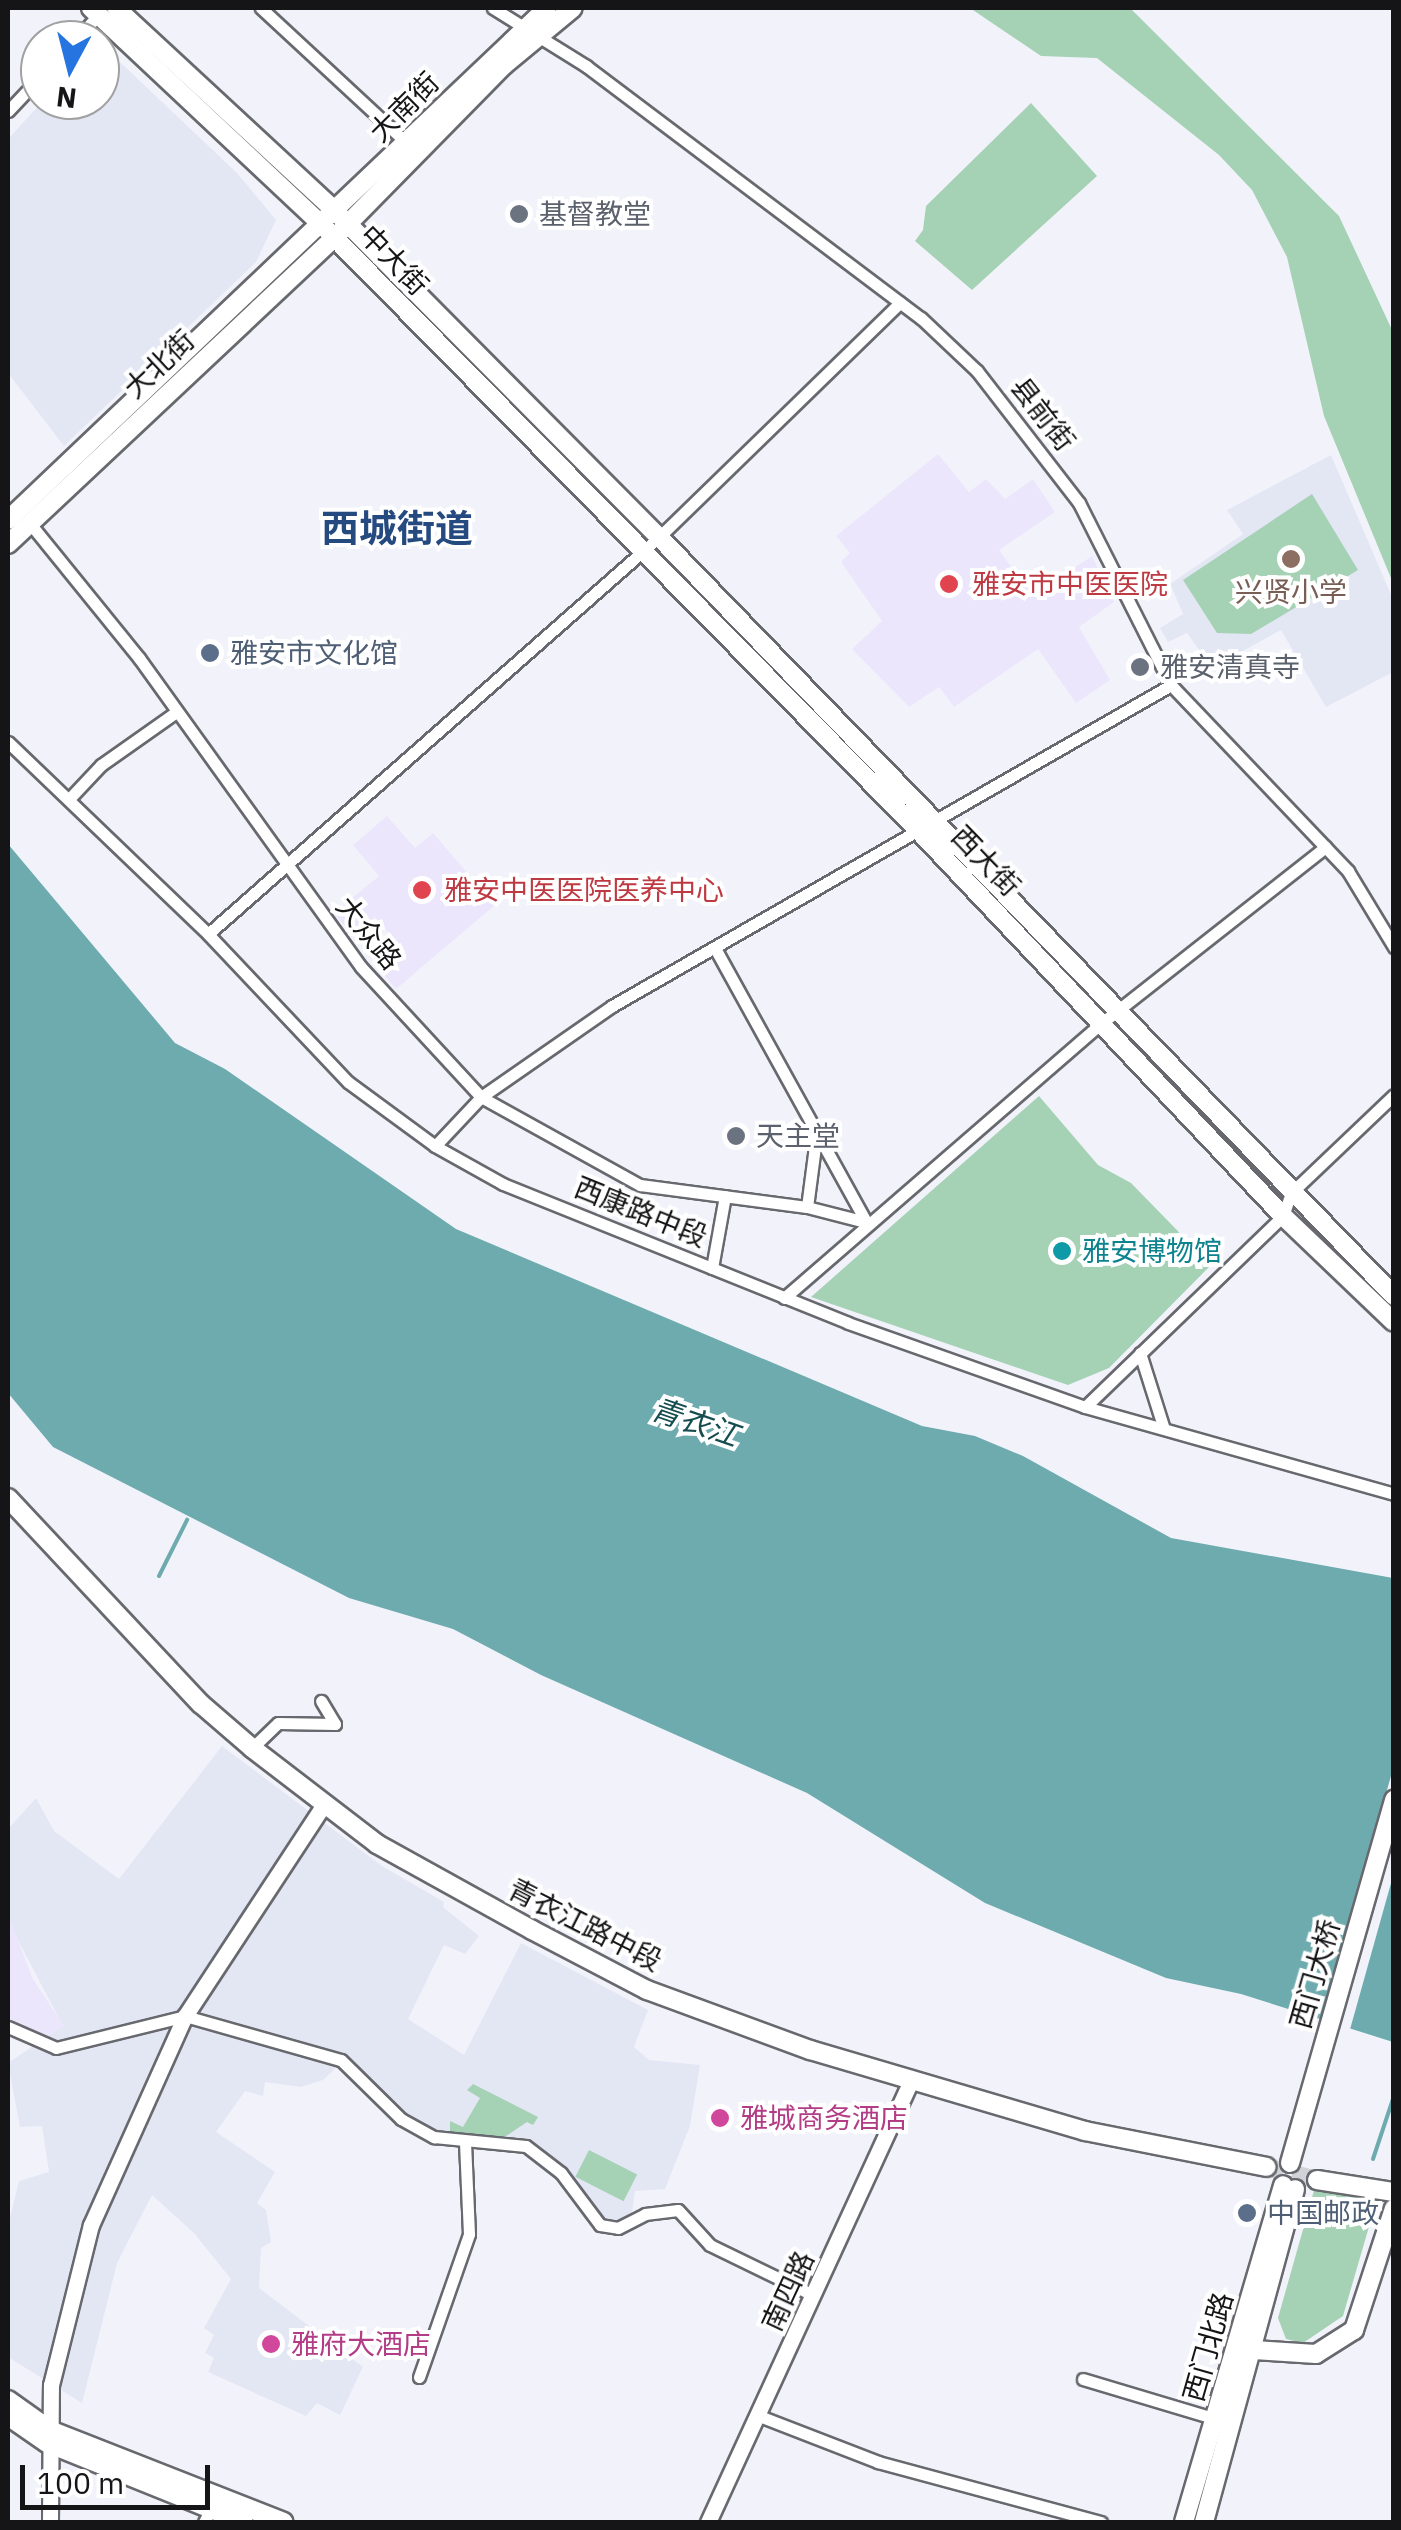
<!DOCTYPE html>
<meta charset="utf-8">
<style>
body{margin:0}
#map{position:relative;width:1401px;height:2530px;overflow:hidden;background:#f2f3fa;font-family:"IBM Plex Sans","Noto Sans SC",sans-serif}
div>[style]{position:absolute}
.built>*{inset:0;background:#e3e7f4}
.medical>*{inset:0;background:#ece6fc}
.green>*{inset:0;background:#a5d1b5;transform-origin:0 0}
.water>*{inset:0;background:#6dabaf}
.pier>*{inset:0;background:#f2f3fa}
.stream>*{height:4px;margin:-2px;padding:0 2px;transform-origin:2px;border-radius:2px;background:#6dabaf}
.secondary-tunnel>*{height:18px;margin-top:-9px;transform-origin:0;background:repeating-linear-gradient(90deg,#d1d2d8 0 18px,transparent 0 27px)}
.roads{filter:drop-shadow(2px 0 #67696e) drop-shadow(-2px 0 #67696e) drop-shadow(0 2px #67696e) drop-shadow(0 -2px #67696e)}
.minor>*{height:11px;margin:-5.5px;padding:0 5.5px;transform-origin:5.5px;border-radius:5.5px;background:#fff}
.tertiary>*{height:15px;margin:-7.5px;padding:0 7.5px;transform-origin:7.5px;border-radius:7.5px;background:#fff}
.secondary>*{height:18px;margin:-9px;padding:0 9px;transform-origin:9px;border-radius:9px;background:#fff}
.primary>*{height:18px;margin:-9px;padding:0 9px;transform-origin:9px;border-radius:9px;background:#fff}
.dots>*{width:28px;height:28px;translate:-50% -50%;box-sizing:border-box;border:5px solid #fff;border-radius:50%}
span{translate:-50% -50%;white-space:nowrap;text-align:center;line-height:1.15;-webkit-text-stroke:8px #fff;paint-order:stroke}
.street-label{font-size:28px;color:#151517}
.worship-label{font-size:28px;color:#5b616d}
.left{translate:0 -50%;text-align:left}
.health-label{font-size:28px;color:#be3a42}
.education-label{font-size:28px;color:#785e54}
.service-label{font-size:28px;color:#4e5e75}
.culture-label{font-size:28px;color:#0d838f}
.hotel-label{font-size:28px;color:#b23c85}
.water-label{font-size:30px;color:#164d50;font-style:italic}
.district-label{font-size:38px;color:#254a80;font-weight:700}
.frame{position:absolute;inset:0;border:10px solid #151517;pointer-events:none}
.north{position:absolute;left:20px;top:20px;width:100px;height:100px;box-sizing:border-box;background:#fff;border:2px solid #a1a1a2;border-radius:50%;rotate:187deg;font-size:28px;font-weight:700;line-height:40px;text-align:center;color:#151517}
.north::after{content:'';display:block;margin:auto;width:35px;height:45px;background:#2674e0;clip-path:polygon(50% 0,100% 100%,50% 72%,0 100%)}
.scale{position:absolute;left:20px;top:2465px;width:190px;height:45px;box-sizing:border-box;border:5px solid #151517;border-top:0;padding-left:12px;font-size:30px;line-height:35px;white-space:nowrap;color:#151517;-webkit-text-stroke:8px #fff;paint-order:stroke}
</style>
<div id="map">
<div class="built">
<div style="clip-path:polygon(100px 59px,121px 63px,238px 174px,276px 220px,256px 262px,64px 446px,8px 373px,8px 139px,44px 100px,100px 100px)"></div>
<div style="clip-path:polygon(1331px 455px,1393px 599px,1393px 672px,1326px 707px,1281px 630px,1212px 668px,1187px 633px,1168px 642px,1160px 628px,1183px 614px,1170px 584px,1243px 534px,1227px 510px)"></div>
<div style="clip-path:polygon(222px 1746px,382px 1866px,444px 1902px,443px 1907px,479px 1936px,465px 1954px,444px 1945px,408px 2019px,464px 2055px,521px 1943px,648px 2010px,634px 2047px,649px 2060px,700px 2065px,690px 2126px,665px 2189px,635px 2191px,632px 2213px,619px 2222px,604px 2222px,569px 2173px,526px 2140px,450px 2137px,404px 2116px,349px 2056px,323px 2080px,301px 2087px,265px 2082px,263px 2096px,245px 2091px,216px 2132px,275px 2172px,257px 2203px,266px 2210px,271px 2242px,261px 2248px,259px 2288px,363px 2367px,340px 2415px,317px 2403px,306px 2416px,208px 2372px,214px 2358px,205px 2353px,214px 2335px,204px 2328px,231px 2279px,194px 2233px,152px 2195px,117px 2263px,82px 2403px,8px 2357px,8px 2226px,19px 2181px,49px 2172px,42px 2126px,20px 2127px,8px 2063px,63px 2026px,10px 1925px,9px 1828px,36px 1798px,54px 1831px,119px 1879px)"></div>
</div>
<div class="medical">
<div style="clip-path:polygon(938px 454px,969px 492px,986px 479px,1005px 499px,1033px 479px,1055px 512px,999px 550px,1020px 579px,1031px 573px,1043px 588px,1092px 556px,1114px 602px,1079px 627px,1110px 680px,1076px 703px,1038px 649px,954px 707px,939px 687px,909px 707px,852px 649px,882px 621px,841px 562px,850px 553px,836px 536px)"></div>
<div style="clip-path:polygon(387px 816px,415px 848px,433px 833px,495px 905px,396px 989px,383px 974px,406px 953px,375px 917px,353px 936px,334px 913px,379px 876px,353px 845px)"></div>
<div style="clip-path:polygon(8px 1915px,33px 1979px,64px 2026px,45px 2038px,8px 2019px)"></div>
</div>
<div class="green">
<div style="clip-path:polygon(970px 8px,1130px 8px,1339px 216px,1393px 332px,1393px 583px,1324px 416px,1287px 257px,1252px 190px,1219px 155px,1097px 58px,1041px 56px)"></div>
<div style="clip-path:polygon(1031px 103px,1097px 176px,972px 290px,915px 241px,923px 230px,926px 206px)"></div>
<div style="clip-path:polygon(1312px 494px,1358px 570px,1251px 634px,1217px 633px,1183px 580px)"></div>
<div style="clip-path:polygon(1039px 1096px,1098px 1165px,1131px 1183px,1211px 1265px,1109px 1368px,1068px 1385px,811px 1297px)"></div>
<div style="clip-path:polygon(473px 2084px,538px 2117px,533px 2125px,527px 2122px,506px 2136px,450px 2137px,450px 2121px,463px 2127px,480px 2098px,467px 2090px)"></div>
<div style="left:589px;top:2150px;width:54px;height:30px;rotate:27deg"></div>
<div style="clip-path:polygon(1315px 2187px,1361px 2197px,1373px 2213px,1343px 2316px,1303px 2343px,1286px 2339px,1278px 2318px)"></div>
</div>
<div class="water">
<div style="clip-path:polygon(8px 844px,175px 1043px,225px 1069px,456px 1229px,922px 1426px,975px 1436px,1023px 1456px,1171px 1538px,1393px 1578px,1393px 2042px,1241px 1994px,1166px 1978px,985px 1903px,807px 1793px,541px 1675px,453px 1629px,349px 1598px,53px 1447px,8px 1393px)"></div>
</div>
<div class="pier">
<div style="clip-path:polygon(1393px 1769px,1393px 1876px,1349px 2033px,1320px 2024px)"></div>
</div>
<div class="stream">
<div style="left:159px;top:1576px;width:63px;rotate:-63.4deg"></div>
<div style="left:1393px;top:2042px;width:6px;rotate:81deg"></div>
<div style="left:1373px;top:2159px;width:66px;rotate:-71.6deg"></div>
</div>
<div class="secondary-tunnel">
<div style="left:1266px;top:2167px;width:53px;rotate:14.3deg"></div>
</div>
<div class="roads">
<div class="minor">
<div style="left:261px;top:8px;width:199px;rotate:42.8deg"></div>
<div style="left:493px;top:8px;width:110px;rotate:31.9deg"></div>
<div style="left:586px;top:66px;width:419px;rotate:37deg"></div>
<div style="left:921px;top:318px;width:77px;rotate:43.4deg"></div>
<div style="left:977px;top:371px;width:167px;rotate:52.3deg"></div>
<div style="left:1079px;top:503px;width:204px;rotate:63.2deg"></div>
<div style="left:1171px;top:685px;width:257px;rotate:46.4deg"></div>
<div style="left:1348px;top:871px;width:89px;rotate:58.8deg"></div>
<div style="left:75px;top:40px;width:34px;rotate:-47deg"></div>
<div style="left:8px;top:111px;width:47px;rotate:-46.7deg"></div>
<div style="left:28px;top:521px;width:176px;rotate:51deg"></div>
<div style="left:139px;top:658px;width:380px;rotate:54.3deg"></div>
<div style="left:361px;top:967px;width:177px;rotate:47.3deg"></div>
<div style="left:481px;top:1097px;width:182px;rotate:29deg"></div>
<div style="left:640px;top:1185px;width:168px;rotate:7.5deg"></div>
<div style="left:807px;top:1207px;width:61px;rotate:14.3deg"></div>
<div style="left:8px;top:742px;width:277px;rotate:43.8deg"></div>
<div style="left:208px;top:934px;width:204px;rotate:46.6deg"></div>
<div style="left:348px;top:1082px;width:108px;rotate:36.3deg"></div>
<div style="left:435px;top:1146px;width:78px;rotate:29.2deg"></div>
<div style="left:503px;top:1184px;width:372px;rotate:21.9deg"></div>
<div style="left:848px;top:1323px;width:251px;rotate:19.5deg"></div>
<div style="left:1085px;top:1407px;width:321px;rotate:15.7deg"></div>
<div style="left:69px;top:799px;width:47px;rotate:-46.7deg"></div>
<div style="left:101px;top:765px;width:92px;rotate:-35.2deg"></div>
<div style="left:208px;top:934px;width:601px;rotate:-41.36deg"></div>
<div style="left:659px;top:537px;width:336px;rotate:-44.2deg"></div>
<div style="left:716px;top:950px;width:311px;rotate:61.1deg"></div>
<div style="left:435px;top:1146px;width:67px;rotate:-46.8deg"></div>
<div style="left:481px;top:1097px;width:160px;rotate:-34.8deg"></div>
<div style="left:612px;top:1006px;width:645px;rotate:-29.87deg"></div>
<div style="left:807px;top:1207px;width:69px;rotate:-82.5deg"></div>
<div style="left:712px;top:1268px;width:73px;rotate:-79.8deg"></div>
<div style="left:784px;top:1298px;width:422px;rotate:-40.9deg"></div>
<div style="left:1103px;top:1022px;width:283px;rotate:-38.2deg"></div>
<div style="left:1140px;top:1353px;width:77px;rotate:72.5deg"></div>
<div style="left:1085px;top:1407px;width:275px;rotate:-44deg"></div>
<div style="left:1283px;top:1216px;width:24px;rotate:-71deg"></div>
<div style="left:1291px;top:1193px;width:142px;rotate:-43.6deg"></div>
<div style="left:252px;top:1748px;width:36px;rotate:-44deg"></div>
<div style="left:278px;top:1723px;width:57px;rotate:1deg"></div>
<div style="left:335px;top:1724px;width:27px;rotate:-121deg"></div>
<div style="left:8px;top:2027px;width:52px;rotate:23.6deg"></div>
<div style="left:56px;top:2048px;width:133px;rotate:-13.9deg"></div>
<div style="left:185px;top:2016px;width:162px;rotate:15.8deg"></div>
<div style="left:341px;top:2060px;width:84px;rotate:44.5deg"></div>
<div style="left:401px;top:2119px;width:38px;rotate:29deg"></div>
<div style="left:434px;top:2137px;width:92px;rotate:5.6deg"></div>
<div style="left:526px;top:2146px;width:44px;rotate:37.6deg"></div>
<div style="left:561px;top:2173px;width:65px;rotate:53.1deg"></div>
<div style="left:600px;top:2225px;width:18px;rotate:9deg"></div>
<div style="left:618px;top:2228px;width:30px;rotate:-27deg"></div>
<div style="left:645px;top:2214px;width:33px;rotate:-7deg"></div>
<div style="left:678px;top:2210px;width:47px;rotate:47.6deg"></div>
<div style="left:710px;top:2245px;width:114px;rotate:25.9deg"></div>
<div style="left:419px;top:2377px;width:151px;rotate:-70.7deg"></div>
<div style="left:469px;top:2234px;width:93px;rotate:-92.5deg"></div>
<div style="left:1083px;top:2379px;width:139px;rotate:16.7deg"></div>
<div style="left:757px;top:2415px;width:130px;rotate:21.2deg"></div>
<div style="left:878px;top:2462px;width:231px;rotate:15.1deg"></div>
<div style="left:204px;top:2522px;width:15px;rotate:-62deg"></div>
</div>
<div class="tertiary">
<div style="left:50px;top:2522px;width:137px;rotate:-89.6deg"></div>
<div style="left:51px;top:2385px;width:165px;rotate:-76deg"></div>
<div style="left:91px;top:2225px;width:229px;rotate:-65.8deg"></div>
<div style="left:185px;top:2016px;width:254px;rotate:-56.7deg"></div>
<div style="left:708px;top:2522px;width:488px;rotate:-65.3deg"></div>
</div>
<div class="secondary">
<div style="left:91px;top:8px;width:318px;rotate:43.2deg"></div>
<div style="left:323px;top:226px;width:848px;rotate:45.43deg"></div>
<div style="left:918px;top:830px;width:531px;rotate:46.6deg"></div>
<div style="left:1283px;top:1216px;width:153px;rotate:43.7deg"></div>
<div style="left:116px;top:8px;width:301px;rotate:42.8deg"></div>
<div style="left:337px;top:213px;width:457px;rotate:45.2deg"></div>
<div style="left:659px;top:537px;width:1057px;rotate:45.92deg"></div>
<div style="left:8px;top:520px;width:743px;rotate:-43.53deg"></div>
<div style="left:8px;top:544px;width:447px;rotate:-43.2deg"></div>
<div style="left:334px;top:238px;width:243px;rotate:-45.5deg"></div>
<div style="left:504px;top:65px;width:89px;rotate:-39.6deg"></div>
<div style="left:8px;top:1498px;width:282px;rotate:46.9deg"></div>
<div style="left:201px;top:1704px;width:67px;rotate:40.8deg"></div>
<div style="left:252px;top:1748px;width:158px;rotate:37.5deg"></div>
<div style="left:377px;top:1844px;width:177px;rotate:29deg"></div>
<div style="left:532px;top:1930px;width:130px;rotate:27.6deg"></div>
<div style="left:647px;top:1990px;width:174px;rotate:20.2deg"></div>
<div style="left:810px;top:2050px;width:287px;rotate:16.4deg"></div>
<div style="left:1085px;top:2131px;width:185px;rotate:11.2deg"></div>
<div style="left:1290px;top:2163px;width:378px;rotate:-74deg"></div>
<div style="left:1317px;top:2180px;width:78px;rotate:8.9deg"></div>
<div style="left:1254px;top:2350px;width:62px;rotate:3.7deg"></div>
<div style="left:1316px;top:2354px;width:45px;rotate:-32.3deg"></div>
<div style="left:1354px;top:2330px;width:128px;rotate:-71.8deg"></div>
<div style="left:1184px;top:2522px;width:351px;rotate:-73.6deg"></div>
<div style="left:1204px;top:2522px;width:345px;rotate:-74.7deg"></div>
</div>
<div class="primary">
<div style="left:8px;top:2400px;width:52px;rotate:35.5deg"></div>
<div style="left:50px;top:2430px;width:251px;rotate:21.5deg"></div>
<div style="left:8px;top:2416px;width:47px;rotate:34.7deg"></div>
<div style="left:47px;top:2443px;width:212px;rotate:21.9deg"></div>
</div>
</div>
<div class="dots">
<div style="left:519px;top:214px;background:#6b7280"></div>
<div style="left:1291px;top:559px;background:#8d6e63"></div>
<div style="left:949px;top:584px;background:#e0444e"></div>
<div style="left:210px;top:653px;background:#5c6f8a"></div>
<div style="left:1140px;top:667px;background:#6b7280"></div>
<div style="left:422px;top:890px;background:#e0444e"></div>
<div style="left:736px;top:1136px;background:#6b7280"></div>
<div style="left:1062px;top:1251px;background:#0f9aa8"></div>
<div style="left:720px;top:2118px;background:#d1479c"></div>
<div style="left:1247px;top:2213px;background:#5c6f8a"></div>
<div style="left:271px;top:2344px;background:#d1479c"></div>
</div>
<div class="street-label">
<span style="left:404px;top:107px;rotate:-45deg">大南街</span>
<span style="left:394px;top:260px;rotate:46deg">中大街</span>
<span style="left:159px;top:364px;rotate:-43deg">大北街</span>
<span style="left:1043px;top:414px;rotate:52deg">县前街</span>
<span style="left:986px;top:861px;rotate:46deg">西大街</span>
<span style="left:369px;top:933px;rotate:51deg">大众路</span>
<span style="left:641px;top:1212px;rotate:22deg">西康路中段</span>
<span style="left:585px;top:1925px;rotate:27deg">青衣江路中段</span>
<span style="left:1315px;top:1974px;rotate:-74deg">西门大桥</span>
<span style="left:788px;top:2291px;rotate:-65deg">南四路</span>
<span style="left:1208px;top:2347px;rotate:-74deg">西门北路</span>
</div>
<div class="worship-label">
<span class="left" style="left:539px;top:214px">基督教堂</span>
<span class="left" style="left:1160px;top:667px">雅安清真寺</span>
<span class="left" style="left:756px;top:1136px">天主堂</span>
</div>
<div class="health-label">
<span class="left" style="left:972px;top:584px">雅安市中医医院</span>
<span class="left" style="left:444px;top:890px">雅安中医医院医养中心</span>
</div>
<div class="education-label">
<span style="left:1291px;top:592px">兴贤小学</span>
</div>
<div class="service-label">
<span class="left" style="left:230px;top:653px">雅安市文化馆</span>
<span class="left" style="left:1267px;top:2213px">中国邮政</span>
</div>
<div class="culture-label">
<span class="left" style="left:1082px;top:1251px">雅安博物馆</span>
</div>
<div class="hotel-label">
<span class="left" style="left:740px;top:2118px">雅城商务酒店</span>
<span class="left" style="left:291px;top:2344px">雅府大酒店</span>
</div>
<div class="water-label">
<span style="left:695px;top:1422px;rotate:19deg">青衣江</span>
</div>
<div class="district-label">
<span style="left:397px;top:528px">西城街道</span>
</div>
<div class="frame"></div>
<div class="north">N</div>
<div class="scale">100 m</div>
</div>
